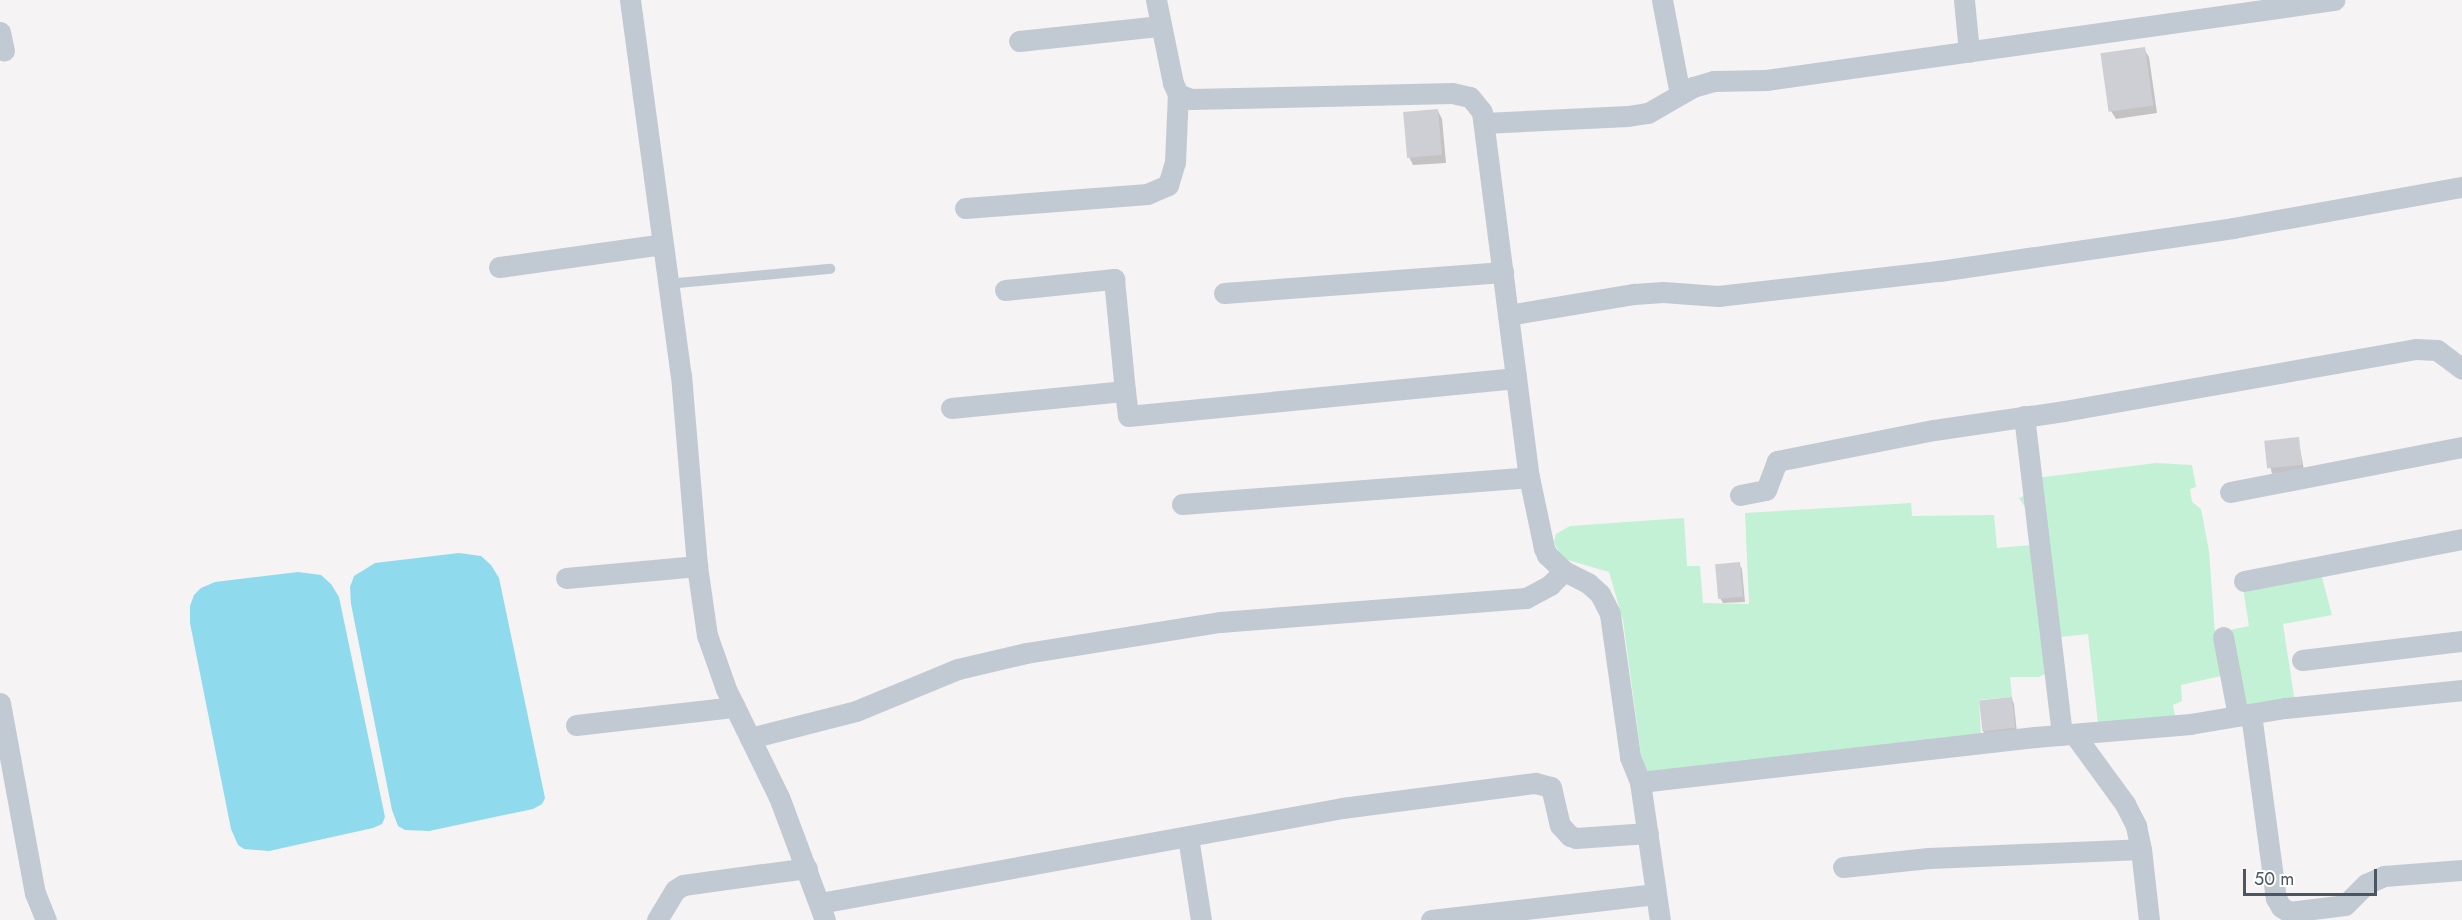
<!DOCTYPE html>
<style>
body{margin:0}
#map{position:relative;width:2462px;height:920px;overflow:hidden;background:#f5f3f3;font-family:Jost,sans-serif}
div>[style]{position:absolute}
.green>*{inset:0;background:#c3f1d5}
.water>*{inset:0;background:#90daee}
.shadow>*{inset:0;background:#0003}
.building>*{inset:0;background:#cdcfd5;transform-origin:0 0}
.lane>*{height:10px;margin:-5px;padding:0 5px;transform-origin:5px;border-radius:5px;background:#c1cad2}
.street>*{height:21px;margin:-10.5px;padding:0 10.5px;transform-origin:10.5px;border-radius:10.5px;background:#c1cad2}
span{translate:-50% -50%;white-space:nowrap;text-align:center;line-height:1.15;-webkit-text-stroke:4.5px #fff;paint-order:stroke}
.scale{position:absolute;left:2243px;top:869px;width:134px;height:27px;box-sizing:border-box;border:3px solid #4a5661;border-top:0;padding-left:8px;font-size:18px;line-height:21px;white-space:nowrap;color:#4a5661;-webkit-text-stroke:4px #fff;paint-order:stroke}
</style>
<div id="map">
<div class="green">
<div style="clip-path:polygon(2156px 463px,2192px 465px,2196px 487px,2190px 489px,2192px 502px,2201px 509px,2209px 551px,2215px 633px,2249px 626px,2243px 588px,2321px 574px,2332px 615px,2283px 624px,2295px 703px,2227px 711px,2221px 676px,2181px 685px,2182px 701px,2173px 705px,2176px 720px,2098px 723px,2088px 634px,2052px 638px,2057px 668px,2039px 677px,2010px 677px,2012px 697px,1979px 700px,1981px 737px,1647px 775px,1642px 762px,1623px 620px,1609px 572px,1561px 558px,1554px 542px,1556px 534px,1570px 526px,1684px 518px,1687px 566px,1700px 566px,1703px 603px,1749px 604px,1745px 513px,1911px 503px,1912px 516px,1994px 515px,1997px 548px,2032px 545px,2029px 513px,2019px 498px,2026px 495px,2028px 479px)"></div>
</div>
<div class="water">
<div style="clip-path:polygon(459px 553px,481px 556px,491px 565px,499px 578px,545px 798px,542px 804px,533px 809px,429px 831px,405px 830px,398px 826px,392px 810px,351px 604px,350px 587px,354px 576px,375px 563px)"></div>
<div style="clip-path:polygon(298px 572px,321px 575px,331px 584px,339px 597px,385px 817px,382px 824px,373px 828px,269px 851px,244px 849px,238px 845px,231px 829px,190px 623px,190px 606px,194px 595px,201px 588px,215px 582px)"></div>
</div>
<div class="shadow">
<div style="clip-path:polygon(2144px 49px,2149px 57px,2157px 113px,2116px 119px,2111px 111px)"></div>
<div style="clip-path:polygon(1438px 111px,1442px 119px,1446px 163px,1413px 165px,1409px 157px)"></div>
<div style="clip-path:polygon(2298px 438px,2304px 470px,2272px 474px,2265px 442px)"></div>
<div style="clip-path:polygon(1739px 564px,1742px 569px,1745px 602px,1723px 603px,1720px 598px)"></div>
<div style="clip-path:polygon(2012px 699px,2014px 704px,2017px 733px,1986px 736px,1983px 731px)"></div>
</div>
<div class="building">
<div style="left:2145px;top:47px;width:59px;height:45px;rotate:82deg"></div>
<div style="left:1438px;top:109px;width:46px;height:35px;rotate:85deg"></div>
<div style="left:2299px;top:437px;width:28px;height:35px;rotate:84deg"></div>
<div style="left:1740px;top:562px;width:35px;height:25px;rotate:85deg"></div>
<div style="left:2012px;top:697px;width:31px;height:33px;rotate:84deg"></div>
</div>
<div class="lane">
<div style="left:667px;top:284px;width:164px;rotate:-5.3deg"></div>
</div>
<div class="street">
<div style="left:630px;top:0;width:378px;rotate:82.3deg"></div>
<div style="left:681px;top:375px;width:192px;rotate:85.2deg"></div>
<div style="left:697px;top:566px;width:70px;rotate:81.8deg"></div>
<div style="left:707px;top:635px;width:57px;rotate:70.6deg"></div>
<div style="left:726px;top:689px;width:120px;rotate:63.9deg"></div>
<div style="left:779px;top:797px;width:131px;rotate:69.5deg"></div>
<div style="left:1156px;top:0;width:85px;rotate:78.4deg"></div>
<div style="left:1173px;top:83px;width:12px;rotate:66deg"></div>
<div style="left:1178px;top:94px;width:14px;rotate:21deg"></div>
<div style="left:1191px;top:99px;width:261px;rotate:-1.3deg"></div>
<div style="left:1452px;top:93px;width:18px;rotate:13deg"></div>
<div style="left:1470px;top:97px;width:19px;rotate:51deg"></div>
<div style="left:1482px;top:112px;width:368px;rotate:82.7deg"></div>
<div style="left:1529px;top:477px;width:73px;rotate:78.1deg"></div>
<div style="left:1544px;top:548px;width:8px;rotate:67deg"></div>
<div style="left:1547px;top:555px;width:23px;rotate:43deg"></div>
<div style="left:1564px;top:571px;width:28px;rotate:27deg"></div>
<div style="left:1589px;top:584px;width:15px;rotate:42deg"></div>
<div style="left:1600px;top:594px;width:22px;rotate:63deg"></div>
<div style="left:1610px;top:614px;width:144px;rotate:82deg"></div>
<div style="left:1630px;top:757px;width:27px;rotate:68deg"></div>
<div style="left:1640px;top:782px;width:139px;rotate:81.8deg"></div>
<div style="left:1662px;top:0;width:96px;rotate:79.2deg"></div>
<div style="left:1964px;top:0;width:52px;rotate:84.5deg"></div>
<div style="left:0;top:32px;width:19px;rotate:78deg"></div>
<div style="left:1019px;top:41px;width:142px;rotate:-6.1deg"></div>
<div style="left:1484px;top:123px;width:144px;rotate:-2.8deg"></div>
<div style="left:1628px;top:116px;width:20px;rotate:-9deg"></div>
<div style="left:1648px;top:113px;width:52px;rotate:-30deg"></div>
<div style="left:1693px;top:87px;width:22px;rotate:-16deg"></div>
<div style="left:1714px;top:81px;width:52px;rotate:-1.1deg"></div>
<div style="left:1766px;top:80px;width:574px;rotate:-8.02deg"></div>
<div style="left:965px;top:208px;width:183px;rotate:-4.4deg"></div>
<div style="left:1147px;top:194px;width:23px;rotate:-23deg"></div>
<div style="left:1168px;top:185px;width:24px;rotate:-73deg"></div>
<div style="left:1175px;top:162px;width:68px;rotate:-87.5deg"></div>
<div style="left:499px;top:267px;width:165px;rotate:-8deg"></div>
<div style="left:1005px;top:290px;width:110px;rotate:-5.8deg"></div>
<div style="left:1114px;top:279px;width:113px;rotate:84.4deg"></div>
<div style="left:1224px;top:293px;width:280px;rotate:-4.3deg"></div>
<div style="left:1508px;top:315px;width:128px;rotate:-9.5deg"></div>
<div style="left:1634px;top:294px;width:29px;rotate:-4deg"></div>
<div style="left:1663px;top:292px;width:55px;rotate:4.2deg"></div>
<div style="left:1718px;top:296px;width:222px;rotate:-6.5deg"></div>
<div style="left:1939px;top:271px;width:297px;rotate:-8.3deg"></div>
<div style="left:2233px;top:228px;width:233px;rotate:-10.2deg"></div>
<div style="left:951px;top:408px;width:175px;rotate:-5.6deg"></div>
<div style="left:1125px;top:391px;width:25px;rotate:83deg"></div>
<div style="left:1128px;top:416px;width:390px;rotate:-5.6deg"></div>
<div style="left:2024px;top:416px;width:321px;rotate:83.2deg"></div>
<div style="left:2230px;top:492px;width:236px;rotate:-11deg"></div>
<div style="left:1740px;top:495px;width:26px;rotate:-11deg"></div>
<div style="left:1766px;top:490px;width:31px;rotate:-69deg"></div>
<div style="left:1777px;top:461px;width:160px;rotate:-11.2deg"></div>
<div style="left:1934px;top:430px;width:131px;rotate:-8.3deg"></div>
<div style="left:2064px;top:411px;width:357px;rotate:-10deg"></div>
<div style="left:2416px;top:349px;width:21px;rotate:3deg"></div>
<div style="left:2437px;top:350px;width:31px;rotate:37deg"></div>
<div style="left:1182px;top:504px;width:348px;rotate:-4.4deg"></div>
<div style="left:566px;top:578px;width:132px;rotate:-5.2deg"></div>
<div style="left:2244px;top:581px;width:222px;rotate:-10.9deg"></div>
<div style="left:2223px;top:637px;width:80px;rotate:79.2deg"></div>
<div style="left:2302px;top:660px;width:161px;rotate:-6.8deg"></div>
<div style="left:0;top:703px;width:193px;rotate:79.6deg"></div>
<div style="left:35px;top:893px;width:29px;rotate:68deg"></div>
<div style="left:2251px;top:714px;width:186px;rotate:82.3deg"></div>
<div style="left:2276px;top:898px;width:10px;rotate:61deg"></div>
<div style="left:2281px;top:907px;width:9px;rotate:32deg"></div>
<div style="left:2289px;top:912px;width:56px;rotate:-7.1deg"></div>
<div style="left:2345px;top:905px;width:30px;rotate:-45deg"></div>
<div style="left:2366px;top:884px;width:20px;rotate:-24deg"></div>
<div style="left:2384px;top:876px;width:78px;rotate:-4.4deg"></div>
<div style="left:576px;top:725px;width:160px;rotate:-6.5deg"></div>
<div style="left:2074px;top:734px;width:87px;rotate:53.9deg"></div>
<div style="left:2125px;top:804px;width:25px;rotate:63deg"></div>
<div style="left:2136px;top:826px;width:24px;rotate:78deg"></div>
<div style="left:2141px;top:849px;width:71px;rotate:83.6deg"></div>
<div style="left:750px;top:738px;width:109px;rotate:-14.3deg"></div>
<div style="left:856px;top:711px;width:110px;rotate:-22.4deg"></div>
<div style="left:958px;top:669px;width:70px;rotate:-13.2deg"></div>
<div style="left:1026px;top:653px;width:196px;rotate:-9.1deg"></div>
<div style="left:1220px;top:622px;width:307px;rotate:-4.5deg"></div>
<div style="left:1526px;top:598px;width:27px;rotate:-28deg"></div>
<div style="left:1550px;top:585px;width:20px;rotate:-45deg"></div>
<div style="left:1640px;top:782px;width:398px;rotate:-6.5deg"></div>
<div style="left:2035px;top:737px;width:156px;rotate:-4.8deg"></div>
<div style="left:2190px;top:724px;width:96px;rotate:-9.6deg"></div>
<div style="left:2285px;top:708px;width:178px;rotate:-5.8deg"></div>
<div style="left:1188px;top:837px;width:84px;rotate:81.1deg"></div>
<div style="left:1843px;top:867px;width:86px;rotate:-6deg"></div>
<div style="left:1929px;top:858px;width:212px;rotate:-2.4deg"></div>
<div style="left:820px;top:903px;width:531px;rotate:-10.31deg"></div>
<div style="left:1342px;top:808px;width:195px;rotate:-7.4deg"></div>
<div style="left:1535px;top:783px;width:16px;rotate:14deg"></div>
<div style="left:1551px;top:787px;width:39px;rotate:77deg"></div>
<div style="left:1560px;top:825px;width:15px;rotate:48deg"></div>
<div style="left:1570px;top:836px;width:6px;rotate:18deg"></div>
<div style="left:1576px;top:838px;width:72px;rotate:-4deg"></div>
<div style="left:657px;top:920px;width:35px;rotate:-59deg"></div>
<div style="left:675px;top:890px;width:9px;rotate:-32deg"></div>
<div style="left:683px;top:885px;width:125px;rotate:-7.8deg"></div>
<div style="left:1431px;top:920px;width:226px;rotate:-6.6deg"></div>
</div>
<div class="scale">50 m</div>
</div>
